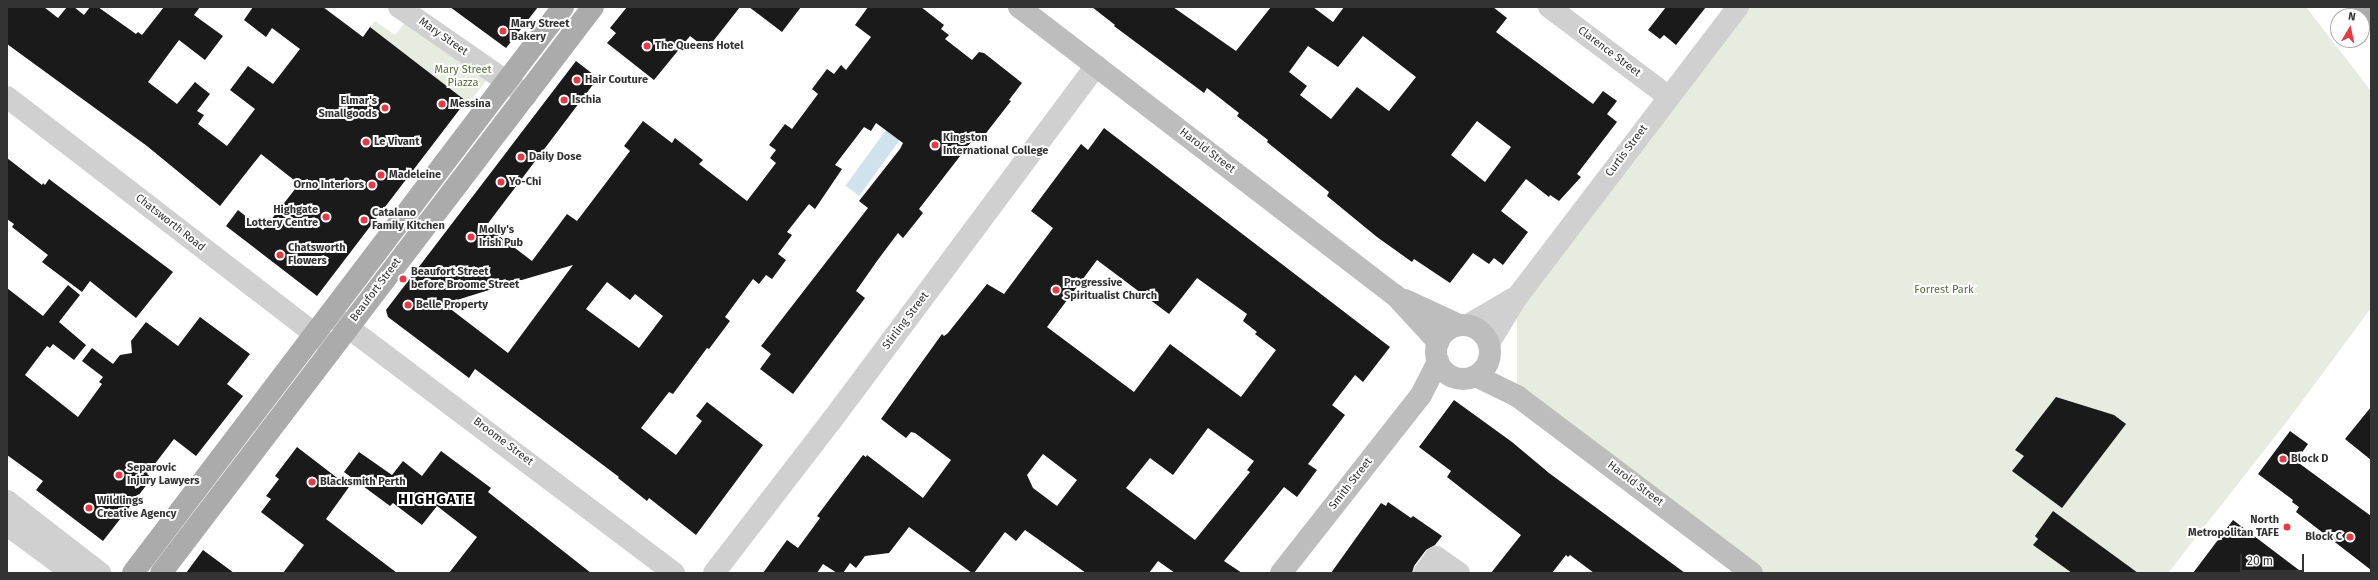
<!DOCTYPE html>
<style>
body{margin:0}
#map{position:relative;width:2378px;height:580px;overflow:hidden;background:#fff;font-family:"Fira Sans",sans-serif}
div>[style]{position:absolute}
.green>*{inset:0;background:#e6ecdf}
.water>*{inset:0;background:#cfe2ee;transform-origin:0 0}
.building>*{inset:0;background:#1a1a1a}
.street>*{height:22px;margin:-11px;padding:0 11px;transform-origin:11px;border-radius:11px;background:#d0d0d0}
.secondary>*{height:22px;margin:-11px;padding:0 11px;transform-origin:11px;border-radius:11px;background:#bdbdbd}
.secondary>.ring{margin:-11px;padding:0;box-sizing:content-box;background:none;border:22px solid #bdbdbd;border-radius:50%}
.primary>*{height:22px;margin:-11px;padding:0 11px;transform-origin:11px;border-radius:11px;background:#ababab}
.dots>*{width:11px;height:11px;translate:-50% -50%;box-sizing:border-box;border:2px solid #fff;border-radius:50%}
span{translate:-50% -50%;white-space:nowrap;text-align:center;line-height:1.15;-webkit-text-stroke:4px #fff;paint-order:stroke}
.poi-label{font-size:11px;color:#333;font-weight:700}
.left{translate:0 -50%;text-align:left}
.right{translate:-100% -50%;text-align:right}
.street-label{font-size:11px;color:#333}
.park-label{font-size:11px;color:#56703f}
.district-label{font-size:15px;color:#000;font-weight:700;letter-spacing:1px}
.frame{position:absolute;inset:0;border:8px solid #333;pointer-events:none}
.north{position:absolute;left:2330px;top:8px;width:40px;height:40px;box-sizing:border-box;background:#fff;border:1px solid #adadad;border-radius:50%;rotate:9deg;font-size:11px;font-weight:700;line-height:16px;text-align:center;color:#333}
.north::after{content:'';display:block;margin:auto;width:14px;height:18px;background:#e63946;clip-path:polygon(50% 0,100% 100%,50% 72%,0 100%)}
.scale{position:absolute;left:2240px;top:554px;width:64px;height:18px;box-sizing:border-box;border:2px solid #333;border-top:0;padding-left:5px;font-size:12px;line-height:14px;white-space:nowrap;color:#333;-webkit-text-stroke:3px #fff;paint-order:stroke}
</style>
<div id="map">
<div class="green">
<div style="clip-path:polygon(1738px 7px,2306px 7px,2371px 91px,2371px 308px,2288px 420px,2168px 573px,1752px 573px,1517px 396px,1517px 297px)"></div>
<div style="clip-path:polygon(408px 19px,490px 76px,472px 99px,463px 99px,370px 27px,375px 21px,395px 35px)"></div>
</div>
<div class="water">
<div style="left:886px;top:130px;width:17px;height:69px;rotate:36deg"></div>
</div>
<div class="building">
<div style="clip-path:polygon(7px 7px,44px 7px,58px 18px,67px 7px,74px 7px,84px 15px,90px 7px,98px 7px,136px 34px,138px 32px,142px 35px,164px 7px,200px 7px,194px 15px,223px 36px,205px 60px,179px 40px,148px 82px,177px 104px,195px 82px,210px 94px,197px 111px,204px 115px,198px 124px,227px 146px,255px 109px,230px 90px,248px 66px,273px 84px,300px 49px,272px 28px,266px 37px,244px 20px,253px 7px,323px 7px,363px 37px,370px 27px,466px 101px,317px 296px,226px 226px,238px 210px,263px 230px,299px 184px,261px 154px,220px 206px,147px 146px,7px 44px)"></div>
<div style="clip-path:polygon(450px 7px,538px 7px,506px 48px)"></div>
<div style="clip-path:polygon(627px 7px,740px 7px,707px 49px,690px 36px,654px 80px,607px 43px,616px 33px,610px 28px)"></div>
<div style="clip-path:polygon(749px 7px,801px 7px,782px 32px)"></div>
<div style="clip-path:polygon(evenodd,868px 7px,921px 7px,944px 25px,941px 29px,949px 35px,945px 39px,972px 60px,979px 52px,984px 53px,1022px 83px,1009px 100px,1011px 101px,983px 137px,978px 133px,919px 209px,923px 213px,903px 238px,898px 233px,877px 261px,856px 291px,865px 298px,793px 394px,760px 369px,771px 354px,761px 346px,868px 208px,859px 201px,900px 149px,903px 143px,876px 123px,871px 131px,864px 127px,835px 165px,842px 169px,815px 209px,809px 204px,787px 232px,792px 235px,778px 254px,786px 260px,772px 279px,766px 275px,759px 284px,753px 279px,725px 317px,730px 321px,709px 349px,707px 348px,673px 394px,669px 392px,641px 428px,676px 455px,702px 421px,696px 416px,707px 402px,763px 445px,696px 535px,649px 498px,647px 501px,618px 478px,619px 477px,475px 369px,469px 378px,388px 317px,386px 310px,576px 61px,598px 78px,486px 226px,532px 261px,567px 214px,577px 221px,630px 151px,624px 146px,643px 121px,672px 143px,675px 138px,703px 160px,699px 164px,747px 201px,776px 163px,770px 158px,776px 150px,769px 145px,785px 124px,792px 129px,818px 94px,812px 89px,827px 69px,834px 74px,841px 65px,846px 70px,871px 37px,855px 25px,868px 7px,573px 265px,508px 353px,444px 304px,515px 282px,573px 265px,868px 7px,607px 282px,630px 300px,635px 294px,663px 316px,639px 348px,586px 309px,607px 282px)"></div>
<div style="clip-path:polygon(evenodd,1092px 7px,1173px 7px,1236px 51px,1271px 7px,1313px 7px,1333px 22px,1344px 7px,1493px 7px,1507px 18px,1496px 32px,1593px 104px,1603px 91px,1617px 101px,1607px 114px,1617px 122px,1577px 174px,1581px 177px,1559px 201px,1550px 195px,1549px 197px,1526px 179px,1501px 211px,1528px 232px,1503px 265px,1494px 258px,1489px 264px,1473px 253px,1450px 283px,1414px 259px,1412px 262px,1377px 237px,1327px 196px,1329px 192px,1267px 142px,1268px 140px,1237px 116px,1239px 113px,1207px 88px,1204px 93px,1114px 26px,1115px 25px,1092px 7px,1363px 36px,1416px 77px,1389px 111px,1357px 87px,1331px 119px,1300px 95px,1307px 86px,1289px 72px,1308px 46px,1338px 67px,1363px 36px,1092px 7px,1477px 121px,1511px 147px,1485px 182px,1451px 155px,1477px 121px)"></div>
<div style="clip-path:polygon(1666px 7px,1706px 7px,1676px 45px,1664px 35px,1660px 39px,1648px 30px)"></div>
<div style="clip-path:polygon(evenodd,1104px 128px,1390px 347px,1363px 382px,1355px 375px,1332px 405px,1345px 415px,1308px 464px,1317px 470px,1297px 497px,1284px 487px,1224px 561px,1242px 573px,1175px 573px,1158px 561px,1149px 573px,1086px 573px,1025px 530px,1016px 541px,1005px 532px,974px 573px,972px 573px,909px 527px,889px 553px,865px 556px,856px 568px,850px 563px,843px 573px,837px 573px,823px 564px,817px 573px,763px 573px,787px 540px,798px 548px,820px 518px,817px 516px,863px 455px,866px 457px,867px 455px,923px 498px,951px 460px,915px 433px,911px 432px,906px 438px,881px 419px,942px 334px,944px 336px,948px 333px,987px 284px,1004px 294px,1053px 228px,1031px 211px,1081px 144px,1088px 150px,1104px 128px,1097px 260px,1169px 314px,1197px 278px,1247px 314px,1243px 321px,1257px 332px,1255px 334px,1276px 350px,1241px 397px,1170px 344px,1134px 392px,1047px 327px,1097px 260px,1104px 128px,1208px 428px,1254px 461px,1247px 470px,1250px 472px,1195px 540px,1126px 488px,1150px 458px,1173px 475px,1208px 428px,1104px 128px,1043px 454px,1077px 480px,1057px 506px,1033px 488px,1027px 475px,1043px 454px)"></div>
<div style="clip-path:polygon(7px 158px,42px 185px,43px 183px,45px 185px,49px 179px,173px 272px,136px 318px,90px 281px,82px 292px,42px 262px,48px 255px,12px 227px,14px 224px,7px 219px)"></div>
<div style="clip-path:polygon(68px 285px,80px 295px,59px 322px,86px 345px,74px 360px,53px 344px,50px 348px,47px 346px,25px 375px,78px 417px,102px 384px,99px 382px,103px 377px,82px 361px,92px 348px,113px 364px,120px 355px,132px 353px,131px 341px,146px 322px,178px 346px,200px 317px,250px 354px,227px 384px,243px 396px,196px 456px,174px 439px,147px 474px,152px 478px,103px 541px,36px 490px,43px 481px,7px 455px,7px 288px,43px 316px)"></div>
<div style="clip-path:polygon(2056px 397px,2114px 415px,2126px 424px,2062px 508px,2012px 471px,2024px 456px,2015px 450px)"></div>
<div style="clip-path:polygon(1454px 400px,1512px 442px,1549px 473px,1685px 573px,1594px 573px,1570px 555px,1568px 557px,1566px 555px,1552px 573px,1491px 573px,1521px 535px,1447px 477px,1451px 471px,1419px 447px)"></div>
<div style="clip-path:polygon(2371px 407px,2371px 460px,2345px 439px)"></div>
<div style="clip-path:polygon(2290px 431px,2308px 444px,2296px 461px,2371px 516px,2371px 570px,2296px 512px,2299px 507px,2292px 502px,2293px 500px,2258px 474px)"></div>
<div style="clip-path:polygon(297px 447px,349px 487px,326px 519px,397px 573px,283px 573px,304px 545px,261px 512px,271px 499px,266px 496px,279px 479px,275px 476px)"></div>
<div style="clip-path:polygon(441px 451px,491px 488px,488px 492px,591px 573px,449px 573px,477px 537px,437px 506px,422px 525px,393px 503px,390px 506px,344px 472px,359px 452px,392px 475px,403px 461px,422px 476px)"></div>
<div style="clip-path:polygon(1388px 502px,1411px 518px,1413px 516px,1442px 536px,1435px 545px,1426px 550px,1414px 566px,1412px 573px,1331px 573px,1381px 503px,1386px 506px)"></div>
<div style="clip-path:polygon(2053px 511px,2138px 573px,2072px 573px,2033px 545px,2038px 539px,2035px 536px)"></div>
<div style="clip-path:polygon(2233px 520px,2303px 573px,2193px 573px)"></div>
<div style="clip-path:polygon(203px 550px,234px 573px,186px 573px)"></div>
</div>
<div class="street">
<div style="left:399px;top:7px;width:155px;rotate:34.7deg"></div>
<div style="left:1549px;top:7px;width:150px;rotate:36.9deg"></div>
<div style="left:7px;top:97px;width:408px;rotate:37.6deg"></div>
<div style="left:333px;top:316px;width:427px;rotate:37deg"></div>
<div style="left:1468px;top:325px;width:53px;rotate:-30.4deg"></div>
<div style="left:1489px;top:343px;width:54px;rotate:-58.7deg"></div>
<div style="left:1517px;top:297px;width:365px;rotate:-52.7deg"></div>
<div style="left:7px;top:501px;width:118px;rotate:37.7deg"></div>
<div style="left:7px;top:525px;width:81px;rotate:36.4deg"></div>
<div style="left:714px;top:573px;width:193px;rotate:-52.4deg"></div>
<div style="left:832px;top:420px;width:442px;rotate:-53.3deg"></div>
<div style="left:1424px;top:573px;width:20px;rotate:-53deg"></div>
<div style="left:1436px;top:557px;width:28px;rotate:35deg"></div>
</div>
<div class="secondary">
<div style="left:1019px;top:7px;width:474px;rotate:37.5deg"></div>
<div style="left:1395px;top:295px;width:64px;rotate:47.5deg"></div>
<div style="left:1405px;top:300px;width:60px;rotate:24.8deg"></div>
<div class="ring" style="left:1436px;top:325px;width:32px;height:32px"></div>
<div style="left:1476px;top:376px;width:46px;rotate:26deg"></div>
<div style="left:1517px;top:396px;width:294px;rotate:37deg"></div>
<div style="left:1281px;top:573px;width:226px;rotate:-51.8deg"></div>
<div style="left:1421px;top:395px;width:38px;rotate:-63deg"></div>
</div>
<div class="primary">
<div style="left:2364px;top:7px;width:11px;rotate:52deg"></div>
<div style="left:133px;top:573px;width:711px;rotate:-52.78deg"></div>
<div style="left:161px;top:573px;width:712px;rotate:-52.65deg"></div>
</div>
<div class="dots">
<div style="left:503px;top:31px;background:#e63946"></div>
<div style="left:647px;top:46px;background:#e63946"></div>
<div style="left:577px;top:80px;background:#e63946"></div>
<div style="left:564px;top:100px;background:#e63946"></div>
<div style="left:442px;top:104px;background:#e63946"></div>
<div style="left:385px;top:108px;background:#e63946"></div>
<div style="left:366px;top:142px;background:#e63946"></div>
<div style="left:935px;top:145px;background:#e63946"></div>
<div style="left:521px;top:157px;background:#e63946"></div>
<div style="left:381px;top:175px;background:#e63946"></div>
<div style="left:501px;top:182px;background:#e63946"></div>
<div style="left:372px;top:185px;background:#e63946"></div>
<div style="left:326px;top:217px;background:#e63946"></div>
<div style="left:364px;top:220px;background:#e63946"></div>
<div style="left:471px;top:237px;background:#e63946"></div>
<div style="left:280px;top:255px;background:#e63946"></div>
<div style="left:403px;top:279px;background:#e63946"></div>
<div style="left:1056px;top:290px;background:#e63946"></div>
<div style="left:408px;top:305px;background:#e63946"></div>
<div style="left:2283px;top:459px;background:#e63946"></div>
<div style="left:119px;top:475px;background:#e63946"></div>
<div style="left:312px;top:482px;background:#e63946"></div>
<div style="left:89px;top:508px;background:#e63946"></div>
<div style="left:2287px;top:527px;background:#e63946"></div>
<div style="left:2350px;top:537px;background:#e63946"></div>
</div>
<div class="poi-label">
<span class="left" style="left:511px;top:31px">Mary Street<br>Bakery</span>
<span class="left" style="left:655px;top:46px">The Queens Hotel</span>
<span class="left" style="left:585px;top:80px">Hair Couture</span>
<span class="left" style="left:572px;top:100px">Ischia</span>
<span class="right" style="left:377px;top:108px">Elmar's<br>Smallgoods</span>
<span class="left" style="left:450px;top:104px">Messina</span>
<span class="left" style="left:943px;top:145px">Kingston<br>International College</span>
<span class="left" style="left:374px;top:142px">Le Vivant</span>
<span class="left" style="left:529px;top:157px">Daily Dose</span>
<span class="left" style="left:389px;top:175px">Madeleine</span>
<span class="left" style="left:509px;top:182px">Yo-Chi</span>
<span class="right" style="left:364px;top:185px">Orno Interiors</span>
<span class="right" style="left:318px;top:217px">Highgate<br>Lottery Centre</span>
<span class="left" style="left:372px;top:220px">Catalano<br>Family Kitchen</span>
<span class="left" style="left:479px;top:237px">Molly's<br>Irish Pub</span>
<span class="left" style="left:288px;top:255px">Chatsworth<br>Flowers</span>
<span class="left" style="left:411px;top:279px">Beaufort Street<br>before Broome Street</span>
<span class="left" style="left:1064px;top:290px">Progressive<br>Spiritualist Church</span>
<span class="left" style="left:416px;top:305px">Belle Property</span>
<span class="left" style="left:2291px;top:459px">Block D</span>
<span class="left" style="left:127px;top:475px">Separovic<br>Injury Lawyers</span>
<span class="left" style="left:320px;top:482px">Blacksmith Perth</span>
<span class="left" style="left:97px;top:508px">Wildlings<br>Creative Agency</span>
<span class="right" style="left:2279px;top:527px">North<br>Metropolitan TAFE</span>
<span class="right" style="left:2342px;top:537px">Block C</span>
</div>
<div class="street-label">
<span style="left:443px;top:37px;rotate:35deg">Mary Street</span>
<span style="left:1609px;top:52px;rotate:37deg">Clarence Street</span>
<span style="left:1207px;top:151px;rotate:37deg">Harold Street</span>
<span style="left:1627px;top:151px;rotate:-53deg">Curtis Street</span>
<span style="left:170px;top:223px;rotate:38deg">Chatsworth Road</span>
<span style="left:376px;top:290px;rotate:-53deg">Beaufort Street</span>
<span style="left:906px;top:321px;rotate:-53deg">Stirling Street</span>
<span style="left:503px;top:442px;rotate:37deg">Broome Street</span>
<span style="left:1351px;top:484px;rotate:-52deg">Smith Street</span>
<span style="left:1635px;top:484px;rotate:37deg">Harold Street</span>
</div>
<div class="park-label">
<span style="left:463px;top:77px">Mary Street<br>Piazza</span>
<span style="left:1944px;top:290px">Forrest Park</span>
</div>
<div class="district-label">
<span style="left:436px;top:500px">HIGHGATE</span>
</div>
<div class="frame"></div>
<div class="north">N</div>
<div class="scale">20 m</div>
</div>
